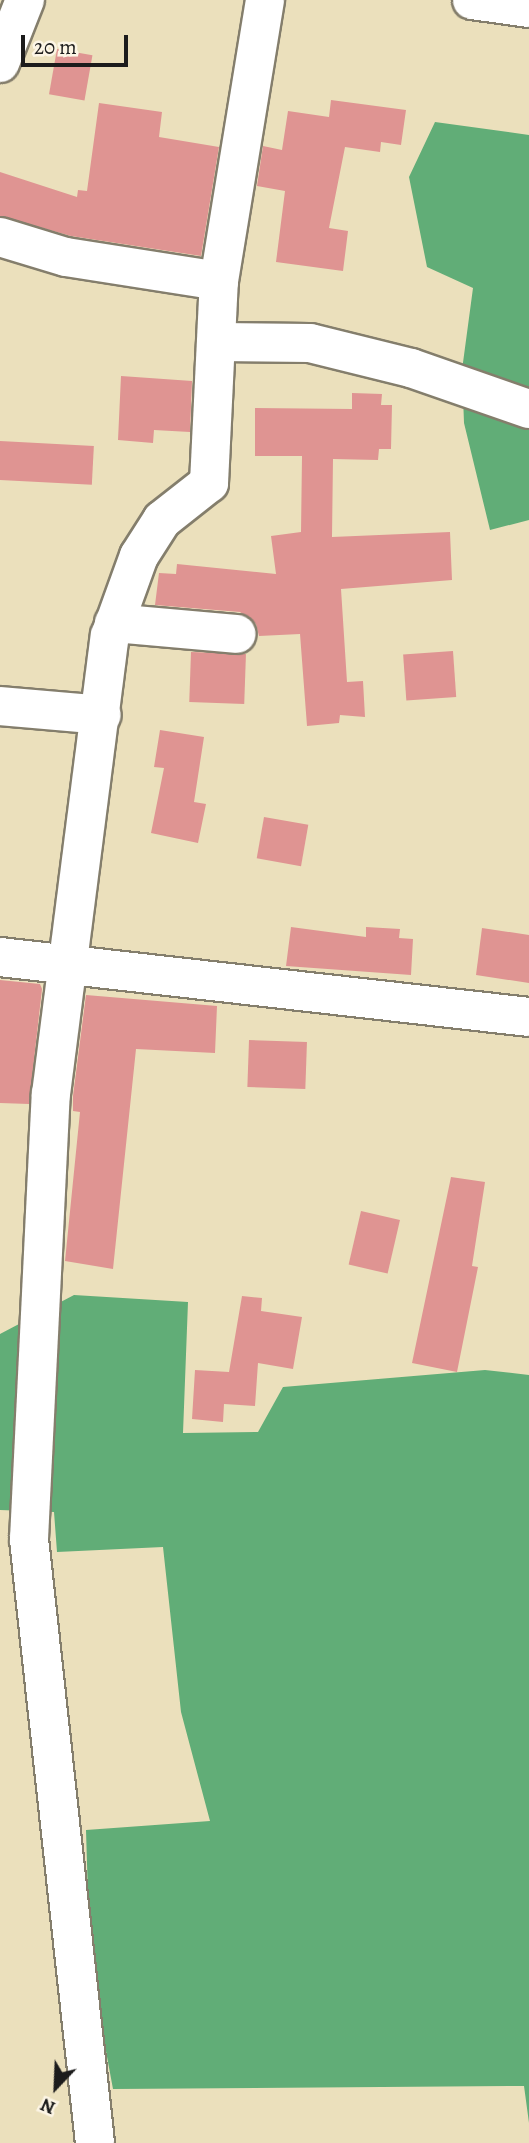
<!DOCTYPE html>
<style>
body{margin:0}
#map{position:relative;width:529px;height:2143px;overflow:hidden;background:#ebe0bc;font-family:Alegreya,serif}
div>[style]{position:absolute}
.forest>*{inset:0;background:#61ad77}
.building>*{inset:0;background:#df9492;transform-origin:0 0}
.roads{filter:drop-shadow(2px 0 #847e6c) drop-shadow(-2px 0 #847e6c) drop-shadow(0 2px #847e6c) drop-shadow(0 -2px #847e6c)}
.minor>*{height:38px;margin:-19px;padding:0 19px;transform-origin:19px;border-radius:19px;background:#fff}
span{translate:-50% -50%;white-space:nowrap;text-align:center;line-height:1.15;-webkit-text-stroke:7px #fcf5e5;paint-order:stroke}
.north{position:absolute;left:21px;top:2052px;width:70px;height:70px;-webkit-text-stroke:5px #fcf5e5;paint-order:stroke;rotate:203deg;font-size:19px;font-weight:700;line-height:28px;text-align:center;color:#1c1c1c}
.north::after{content:'';display:block;margin:auto;width:24px;height:32px;background:#1c1c1c;clip-path:polygon(50% 0,100% 100%,50% 72%,0 100%)}
.scale{position:absolute;left:21px;top:35px;width:107px;height:32px;box-sizing:border-box;border:4px solid #1c1c1c;border-top:0;padding-left:9px;font-size:21px;line-height:24px;white-space:nowrap;color:#1c1c1c;-webkit-text-stroke:5px #fcf5e5;paint-order:stroke}
</style>
<div id="map">
<div class="forest">
<div style="clip-path:polygon(435px 122px,529px 135px,529px 520px,490px 530px,464px 423px,462px 370px,473px 288px,427px 267px,409px 177px)"></div>
<div style="clip-path:polygon(74px 1295px,188px 1302px,183px 1433px,258px 1432px,283px 1387px,485px 1370px,529px 1375px,529px 2123px,524px 2086px,113px 2089px,90px 1965px,86px 1830px,210px 1821px,181px 1712px,163px 1547px,57px 1552px,54px 1512px,0 1510px,0 1334px)"></div>
</div>
<div class="building">
<div style="left:57px;top:49px;width:36px;height:46px;rotate:10deg"></div>
<div style="clip-path:polygon(331px 100px,406px 110px,401px 145px,381px 142px,380px 152px,345px 147px,329px 228px,348px 231px,343px 271px,276px 262px,285px 191px,257px 186px,263px 146px,282px 150px,288px 111px,329px 117px)"></div>
<div style="clip-path:polygon(99px 103px,162px 112px,159px 137px,219px 147px,201px 256px,71px 236px,0 216px,0 172px,77px 197px,78px 190px,87px 191px)"></div>
<div style="clip-path:polygon(121px 376px,192px 381px,190px 432px,154px 430px,153px 443px,118px 440px)"></div>
<div style="clip-path:polygon(352px 393px,382px 394px,381px 405px,392px 405px,391px 449px,379px 449px,378px 460px,333px 459px,332px 537px,450px 532px,452px 580px,341px 589px,347px 682px,363px 681px,365px 717px,340px 715px,339px 723px,307px 726px,300px 634px,259px 636px,256px 624px,240px 612px,155px 605px,159px 573px,176px 574px,177px 564px,276px 574px,271px 536px,301px 532px,302px 456px,255px 456px,255px 408px,352px 409px)"></div>
<div style="left:0;top:441px;width:94px;height:39px;rotate:3deg"></div>
<div style="left:453px;top:651px;width:46px;height:50px;rotate:86deg"></div>
<div style="left:191px;top:652px;width:55px;height:50px;rotate:2deg"></div>
<div style="clip-path:polygon(160px 730px,204px 737px,194px 802px,206px 804px,198px 843px,151px 833px,164px 768px,154px 767px)"></div>
<div style="left:264px;top:817px;width:45px;height:42px;rotate:10deg"></div>
<div style="clip-path:polygon(291px 927px,366px 937px,366px 927px,400px 929px,399px 938px,413px 939px,411px 975px,286px 966px)"></div>
<div style="clip-path:polygon(482px 928px,529px 935px,529px 983px,476px 975px)"></div>
<div style="clip-path:polygon(0 980px,40px 984px,42px 989px,29px 1104px,0 1103px)"></div>
<div style="clip-path:polygon(86px 995px,217px 1006px,215px 1053px,136px 1049px,113px 1269px,65px 1261px,80px 1112px,73px 1111px,73px 1096px)"></div>
<div style="left:249px;top:1040px;width:58px;height:47px;rotate:2deg"></div>
<div style="clip-path:polygon(451px 1177px,485px 1182px,472px 1266px,478px 1267px,457px 1372px,412px 1363px)"></div>
<div style="left:361px;top:1211px;width:40px;height:55px;rotate:13deg"></div>
<div style="clip-path:polygon(242px 1296px,262px 1298px,261px 1311px,302px 1317px,293px 1369px,258px 1363px,255px 1406px,224px 1404px,223px 1422px,192px 1419px,195px 1370px,229px 1372px)"></div>
</div>
<div class="roads">
<div class="minor">
<div style="left:472px;top:0;width:58px;rotate:8deg"></div>
<div style="left:0;top:63px;width:68px;rotate:-68.4deg"></div>
<div style="left:0;top:237px;width:69px;rotate:16.9deg"></div>
<div style="left:66px;top:257px;width:155px;rotate:8.9deg"></div>
<div style="left:219px;top:342px;width:91px;rotate:0.6deg"></div>
<div style="left:310px;top:343px;width:104px;rotate:13.9deg"></div>
<div style="left:411px;top:368px;width:125px;rotate:19.2deg"></div>
<div style="left:114px;top:623px;width:123px;rotate:5.1deg"></div>
<div style="left:0;top:706px;width:102px;rotate:5deg"></div>
<div style="left:0;top:957px;width:532px;rotate:6.47deg"></div>
<div style="left:95px;top:2143px;width:608px;rotate:-96.24deg"></div>
<div style="left:29px;top:1539px;width:446px;rotate:-87.2deg"></div>
<div style="left:51px;top:1094px;width:462px;rotate:-82.7deg"></div>
<div style="left:110px;top:636px;width:85px;rotate:-70.1deg"></div>
<div style="left:139px;top:556px;width:43px;rotate:-57.4deg"></div>
<div style="left:162px;top:520px;width:60px;rotate:-38.2deg"></div>
<div style="left:209px;top:483px;width:202px;rotate:-87.2deg"></div>
<div style="left:219px;top:281px;width:285px;rotate:-80.7deg"></div>
</div>
</div>
<div class="north">N</div>
<div class="scale">20 m</div>
</div>
